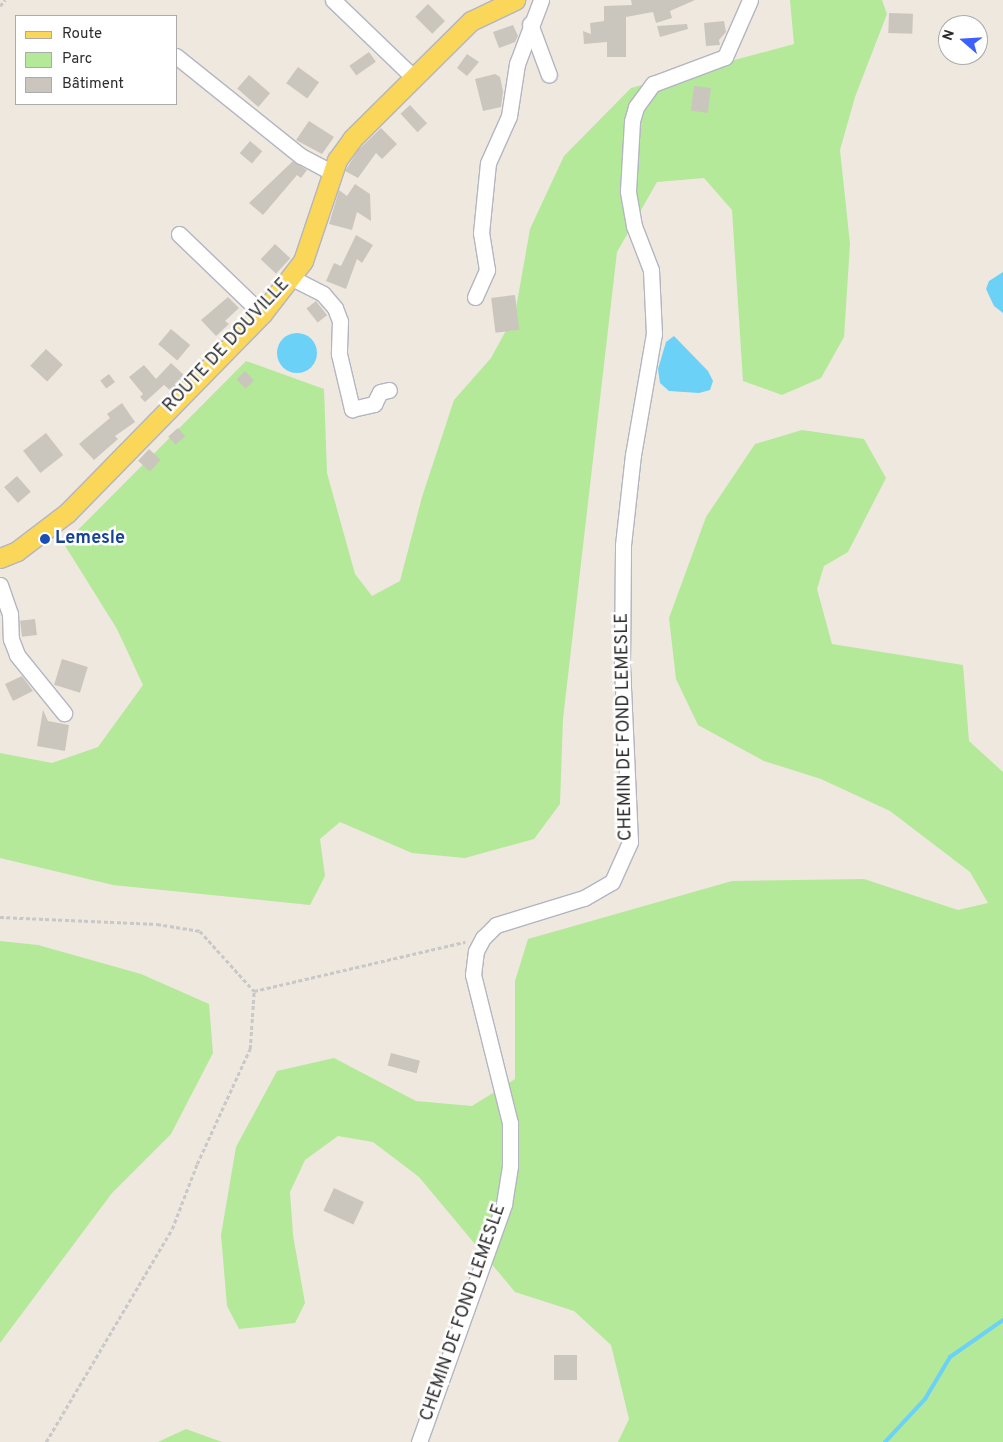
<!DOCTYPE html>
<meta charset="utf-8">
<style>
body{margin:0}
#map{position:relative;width:1003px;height:1442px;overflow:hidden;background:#efe8df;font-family:Overpass,sans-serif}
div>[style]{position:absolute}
.green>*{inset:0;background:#b3e999}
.water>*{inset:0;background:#6cd1f7}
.round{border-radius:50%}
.stream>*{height:4px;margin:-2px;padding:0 2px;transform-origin:2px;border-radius:2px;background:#6cd1f7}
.building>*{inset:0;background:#cbc6bd;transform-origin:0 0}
.path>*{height:2.5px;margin-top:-1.25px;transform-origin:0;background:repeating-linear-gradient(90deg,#c8c8c8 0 4px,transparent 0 6.5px)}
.roads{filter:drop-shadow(1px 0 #b3b5c1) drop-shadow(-1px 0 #b3b5c1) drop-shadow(0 1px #b3b5c1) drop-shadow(0 -1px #b3b5c1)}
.minor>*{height:15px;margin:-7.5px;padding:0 7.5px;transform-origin:7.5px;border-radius:7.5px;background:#fff}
.major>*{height:19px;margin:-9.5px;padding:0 9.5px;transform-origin:9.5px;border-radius:9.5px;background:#fad659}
.dots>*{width:14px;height:14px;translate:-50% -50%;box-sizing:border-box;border:2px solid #fff;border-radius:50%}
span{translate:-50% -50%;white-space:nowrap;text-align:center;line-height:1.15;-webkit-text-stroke:5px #fff;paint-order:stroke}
.street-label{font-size:18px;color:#2d2d2d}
.transit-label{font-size:18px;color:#164399;font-weight:700}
.left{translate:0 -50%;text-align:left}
.legend{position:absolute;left:15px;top:15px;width:162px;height:90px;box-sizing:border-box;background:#fff;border:1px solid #ababab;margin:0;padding:6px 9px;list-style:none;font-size:15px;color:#2d2d2d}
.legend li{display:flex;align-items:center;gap:10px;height:25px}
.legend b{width:25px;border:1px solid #ababab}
.north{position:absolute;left:938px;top:15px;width:50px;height:50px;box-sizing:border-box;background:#fff;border:1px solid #ababab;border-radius:50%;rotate:289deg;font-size:14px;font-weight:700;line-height:20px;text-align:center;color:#2d2d2d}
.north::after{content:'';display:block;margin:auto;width:18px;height:22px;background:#3c5fff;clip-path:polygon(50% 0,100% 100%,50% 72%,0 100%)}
</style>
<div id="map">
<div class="green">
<div style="clip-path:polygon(790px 0,882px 0,887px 14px,855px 97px,840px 150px,850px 244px,844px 337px,821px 378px,782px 395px,743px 381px,732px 210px,704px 178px,657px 182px,617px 252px,563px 719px,560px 804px,534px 839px,465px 858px,412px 853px,340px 822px,320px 839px,325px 876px,310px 905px,113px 885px,0 858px,0 753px,52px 763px,98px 747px,143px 685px,117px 629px,64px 544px,246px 361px,324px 389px,327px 473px,355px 574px,372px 596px,400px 581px,422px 497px,454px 400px,491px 358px,515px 314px,530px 229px,564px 156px,631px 88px,794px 44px)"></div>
<div style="clip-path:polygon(802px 430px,864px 439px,886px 478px,848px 552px,824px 566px,817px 589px,832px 644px,963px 665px,969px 741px,1003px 772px,1003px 1442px,618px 1442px,629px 1419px,611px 1345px,574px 1311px,515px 1292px,419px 1177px,373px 1142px,338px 1136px,305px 1160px,290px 1192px,293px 1235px,305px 1303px,295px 1323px,239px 1329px,227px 1306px,221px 1235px,236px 1147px,277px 1071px,334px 1058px,416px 1101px,472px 1106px,515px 1079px,515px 981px,528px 939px,732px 881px,864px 879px,958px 910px,988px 903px,970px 872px,890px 811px,821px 779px,764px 761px,698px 725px,676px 679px,669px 618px,706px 517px,755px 444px)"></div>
<div style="clip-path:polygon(0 941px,38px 945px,141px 974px,209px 1004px,213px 1053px,171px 1134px,112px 1193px,0 1343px)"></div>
<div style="clip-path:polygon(186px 1429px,222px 1442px,158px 1442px)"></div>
</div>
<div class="water">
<div style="clip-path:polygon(1003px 272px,1003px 313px,994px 306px,986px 289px,989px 281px)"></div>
<div class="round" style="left:277px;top:333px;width:40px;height:40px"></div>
<div style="clip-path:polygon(674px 336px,708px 371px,713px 381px,710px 390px,699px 393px,669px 391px,660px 383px,658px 369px,666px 342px)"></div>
</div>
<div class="stream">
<div style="left:885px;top:1442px;width:59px;rotate:-47.1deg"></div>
<div style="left:925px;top:1399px;width:49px;rotate:-59.2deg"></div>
<div style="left:950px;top:1357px;width:65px;rotate:-34.9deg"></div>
</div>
<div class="building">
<div style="clip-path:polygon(631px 0,695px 0,670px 11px,672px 18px,656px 23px,653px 12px,626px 17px,626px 57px,607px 57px,607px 42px,584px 44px,583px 31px,591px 34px,590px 23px,604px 21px,604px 6px,632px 5px)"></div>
<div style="left:428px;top:4px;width:24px;height:18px;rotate:45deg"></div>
<div style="left:889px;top:13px;width:24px;height:20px;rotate:2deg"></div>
<div style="clip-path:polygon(724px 21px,726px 32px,719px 40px,720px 45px,706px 46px,704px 23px)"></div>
<div style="clip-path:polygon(687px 24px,688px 29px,660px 37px,657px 26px)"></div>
<div style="clip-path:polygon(513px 25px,518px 36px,515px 42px,499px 48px,493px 32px)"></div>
<div style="left:369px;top:52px;width:12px;height:24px;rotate:55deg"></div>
<div style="clip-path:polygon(467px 54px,479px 62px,467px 76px,457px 68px)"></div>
<div style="left:298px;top:67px;width:26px;height:20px;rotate:36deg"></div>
<div style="clip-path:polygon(495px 74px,500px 77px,503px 91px,501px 107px,483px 111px,475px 79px)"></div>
<div style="left:249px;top:75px;width:28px;height:18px;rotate:41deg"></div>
<div style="left:694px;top:86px;width:17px;height:25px;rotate:7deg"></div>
<div style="left:410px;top:105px;width:25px;height:13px;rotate:47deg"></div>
<div style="clip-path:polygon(309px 121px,334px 137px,322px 154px,296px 140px)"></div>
<div style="clip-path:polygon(381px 128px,397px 144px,382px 159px,376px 153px,358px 178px,345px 171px,358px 150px)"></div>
<div style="left:250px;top:141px;width:16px;height:16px;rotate:40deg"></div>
<div style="clip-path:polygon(293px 161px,307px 170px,301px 178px,297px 175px,263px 215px,249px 203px)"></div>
<div style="clip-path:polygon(355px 184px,370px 194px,371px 221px,357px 212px,352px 230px,329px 224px,339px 190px,347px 196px)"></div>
<div style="clip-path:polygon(356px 235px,373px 245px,362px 263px,357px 259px,346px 289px,326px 281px,334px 263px,341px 266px)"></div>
<div style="left:275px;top:244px;width:21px;height:21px;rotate:43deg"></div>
<div style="left:515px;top:295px;width:35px;height:24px;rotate:83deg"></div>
<div style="clip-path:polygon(228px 297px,239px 308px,225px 321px,229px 324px,216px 336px,201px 320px)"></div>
<div style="left:316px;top:301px;width:18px;height:12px;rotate:52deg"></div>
<div style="left:171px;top:329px;width:25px;height:20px;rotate:40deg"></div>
<div style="left:46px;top:349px;width:23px;height:23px;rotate:43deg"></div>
<div style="clip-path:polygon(171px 363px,185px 376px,171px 391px,164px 385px,145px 402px,140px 397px,143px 394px,129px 377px,144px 365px,156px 379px)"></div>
<div style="left:245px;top:371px;width:13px;height:12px;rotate:45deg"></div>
<div style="left:109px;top:374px;width:10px;height:11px;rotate:53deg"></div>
<div style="clip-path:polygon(122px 403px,135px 422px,115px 436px,118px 439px,94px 460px,79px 444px,110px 418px,107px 414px)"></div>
<div style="left:178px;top:428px;width:11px;height:13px;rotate:49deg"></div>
<div style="left:46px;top:433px;width:28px;height:29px;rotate:52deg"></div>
<div style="left:149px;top:449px;width:16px;height:16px;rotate:43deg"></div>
<div style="left:17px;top:476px;width:21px;height:17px;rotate:49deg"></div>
<div style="left:35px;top:619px;width:16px;height:15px;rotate:83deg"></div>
<div style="left:62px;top:659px;width:27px;height:27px;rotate:17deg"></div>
<div style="clip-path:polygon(22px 676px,33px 691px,13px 701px,5px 684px)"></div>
<div style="clip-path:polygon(43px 710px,48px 721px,69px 725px,65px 751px,37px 746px)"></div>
<div style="left:391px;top:1053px;width:30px;height:13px;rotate:15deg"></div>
<div style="left:334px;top:1188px;width:33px;height:25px;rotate:25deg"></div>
<div style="left:554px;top:1355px;width:23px;height:25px"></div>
</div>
<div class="path">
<div style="left:0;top:6px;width:8px;rotate:-50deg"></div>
<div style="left:0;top:917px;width:157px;rotate:2.6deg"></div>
<div style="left:157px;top:924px;width:44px;rotate:9.2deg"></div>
<div style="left:200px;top:931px;width:81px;rotate:48deg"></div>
<div style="left:254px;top:991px;width:217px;rotate:-13.1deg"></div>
<div style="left:46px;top:1442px;width:247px;rotate:-59.4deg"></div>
<div style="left:172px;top:1229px;width:70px;rotate:-69deg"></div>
<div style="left:197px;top:1164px;width:127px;rotate:-65.3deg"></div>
<div style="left:250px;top:1049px;width:58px;rotate:-86.1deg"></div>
</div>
<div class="roads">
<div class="minor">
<div style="left:333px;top:0;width:111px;rotate:43.9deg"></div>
<div style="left:530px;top:24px;width:54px;rotate:69.6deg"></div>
<div style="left:176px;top:56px;width:160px;rotate:38.7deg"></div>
<div style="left:301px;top:156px;width:36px;rotate:28deg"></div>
<div style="left:179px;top:234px;width:115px;rotate:43.9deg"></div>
<div style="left:292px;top:278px;width:35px;rotate:27deg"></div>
<div style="left:323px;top:294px;width:18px;rotate:49deg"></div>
<div style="left:335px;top:308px;width:14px;rotate:69deg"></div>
<div style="left:340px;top:321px;width:33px;rotate:92deg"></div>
<div style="left:339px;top:354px;width:57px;rotate:76.7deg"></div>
<div style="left:352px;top:409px;width:23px;rotate:-13deg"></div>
<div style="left:374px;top:404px;width:13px;rotate:-63deg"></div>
<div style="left:380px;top:392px;width:9px;rotate:-13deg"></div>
<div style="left:475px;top:297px;width:30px;rotate:-66deg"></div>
<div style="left:487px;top:270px;width:37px;rotate:-99deg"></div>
<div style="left:481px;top:233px;width:70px;rotate:-84.3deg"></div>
<div style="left:488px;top:163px;width:51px;rotate:-65.9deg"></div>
<div style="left:509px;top:116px;width:53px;rotate:-81.3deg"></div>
<div style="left:517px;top:64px;width:68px;rotate:-69.4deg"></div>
<div style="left:0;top:585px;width:31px;rotate:71deg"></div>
<div style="left:10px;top:614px;width:25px;rotate:88deg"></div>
<div style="left:11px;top:639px;width:17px;rotate:69deg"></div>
<div style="left:17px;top:655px;width:75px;rotate:51deg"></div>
<div style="left:419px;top:1442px;width:253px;rotate:-70.3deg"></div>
<div style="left:504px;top:1204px;width:39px;rotate:-81deg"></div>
<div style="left:510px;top:1165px;width:42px;rotate:-90deg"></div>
<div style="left:510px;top:1123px;width:153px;rotate:-104deg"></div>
<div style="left:473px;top:975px;width:24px;rotate:-83deg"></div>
<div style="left:476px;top:951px;width:15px;rotate:-62deg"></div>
<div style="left:483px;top:938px;width:18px;rotate:-45deg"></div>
<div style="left:496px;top:925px;width:92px;rotate:-17.1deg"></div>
<div style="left:584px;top:898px;width:32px;rotate:-30deg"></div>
<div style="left:612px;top:882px;width:44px;rotate:-65.8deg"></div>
<div style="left:630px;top:842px;width:179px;rotate:-92.6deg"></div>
<div style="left:622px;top:663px;width:118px;rotate:-89.5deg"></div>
<div style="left:623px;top:545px;width:91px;rotate:-83.7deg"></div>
<div style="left:633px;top:455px;width:123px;rotate:-80.2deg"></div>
<div style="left:654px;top:334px;width:64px;rotate:-92.7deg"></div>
<div style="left:651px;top:270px;width:47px;rotate:-111.1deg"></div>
<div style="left:634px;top:226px;width:36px;rotate:-100deg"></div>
<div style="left:628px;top:191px;width:70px;rotate:-86.7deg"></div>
<div style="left:632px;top:121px;width:15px;rotate:-74deg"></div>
<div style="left:636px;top:107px;width:29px;rotate:-54deg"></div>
<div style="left:653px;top:84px;width:77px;rotate:-20.6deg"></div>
<div style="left:725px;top:57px;width:62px;rotate:-66.3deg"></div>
</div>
<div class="major">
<div style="left:0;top:558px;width:18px;rotate:-22deg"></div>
<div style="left:17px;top:551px;width:63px;rotate:-37.2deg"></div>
<div style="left:67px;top:513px;width:279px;rotate:-45.6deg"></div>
<div style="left:262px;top:314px;width:67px;rotate:-52.3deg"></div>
<div style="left:303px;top:261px;width:107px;rotate:-71.4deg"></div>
<div style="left:337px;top:160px;width:26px;rotate:-54deg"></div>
<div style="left:352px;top:139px;width:168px;rotate:-44.8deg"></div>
<div style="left:471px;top:21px;width:49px;rotate:-25.5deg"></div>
</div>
</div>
<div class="dots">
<div style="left:45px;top:539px;background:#1a4fb4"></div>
</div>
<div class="street-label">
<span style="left:227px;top:346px;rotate:-47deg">ROUTE DE DOUVILLE</span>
<span style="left:625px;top:727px;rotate:-91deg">CHEMIN DE FOND LEMESLE</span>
<span style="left:464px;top:1313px;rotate:-71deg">CHEMIN DE FOND LEMESLE</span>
</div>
<div class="transit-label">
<span class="left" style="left:55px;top:539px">Lemesle</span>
</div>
<ul class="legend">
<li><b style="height:6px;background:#fad659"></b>Route</li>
<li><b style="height:14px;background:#b3e999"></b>Parc</li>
<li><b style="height:14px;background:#cbc6bd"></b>Bâtiment</li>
</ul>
<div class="north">N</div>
</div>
